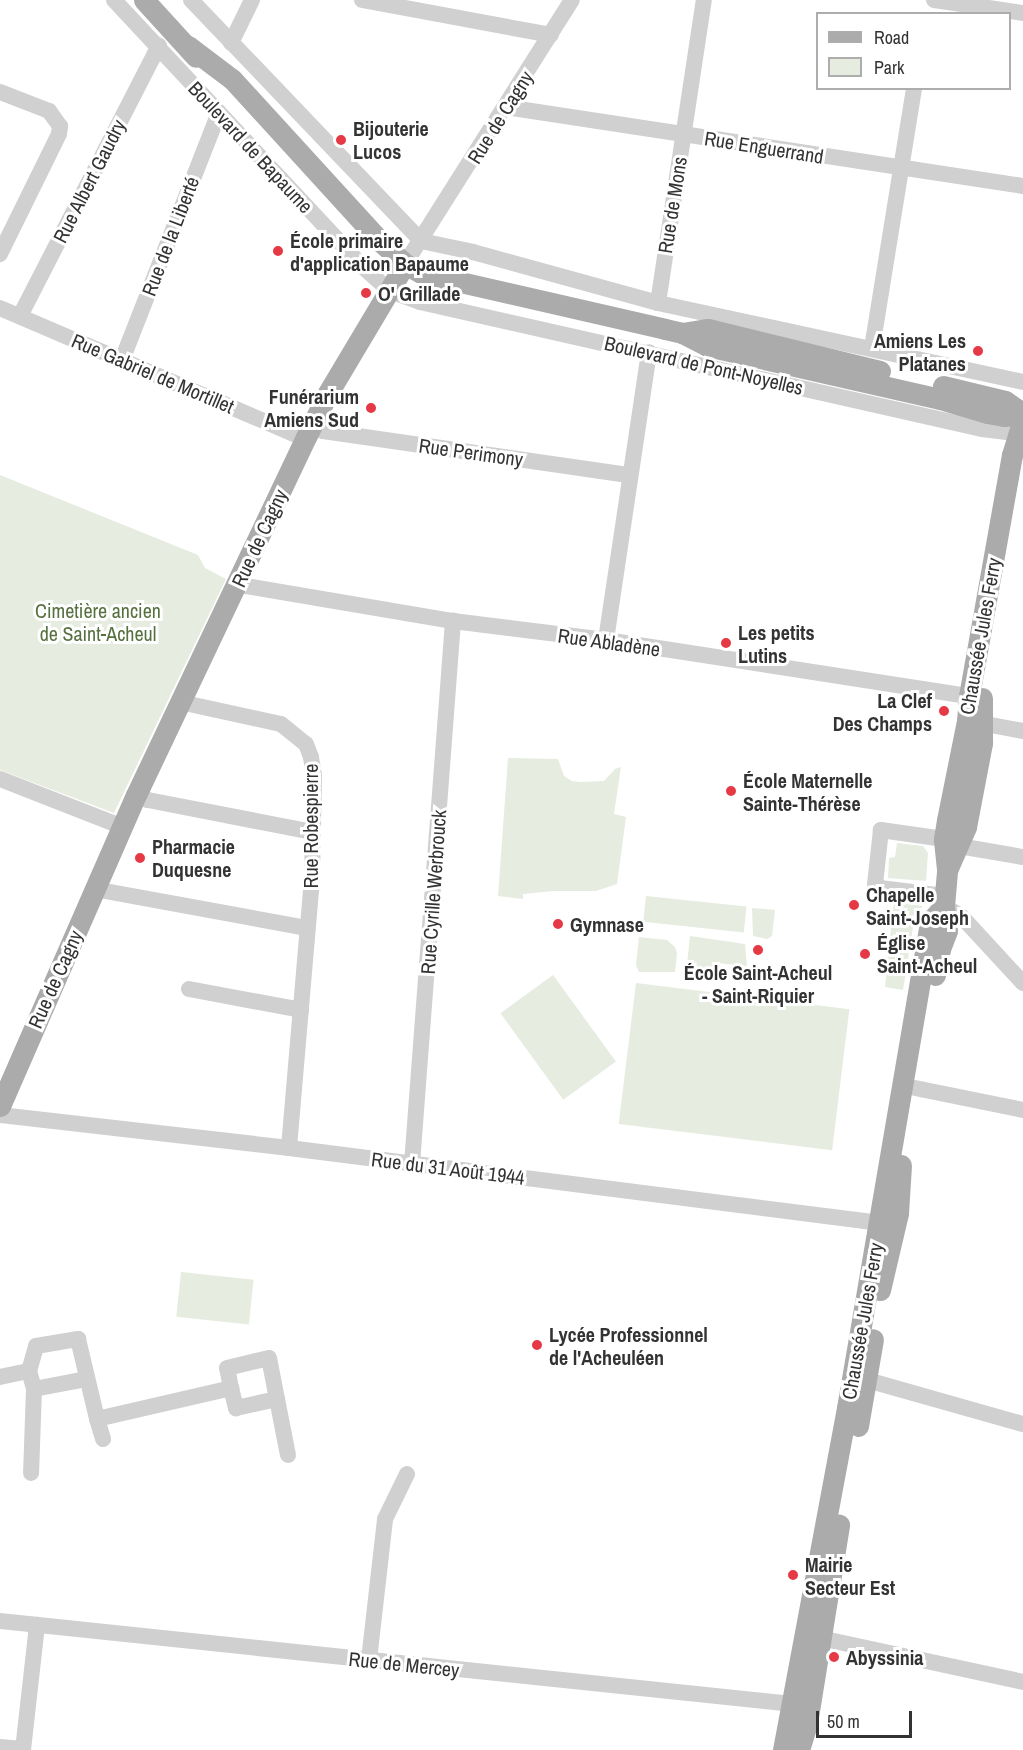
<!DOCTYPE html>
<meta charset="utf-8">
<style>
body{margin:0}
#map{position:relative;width:1023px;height:1750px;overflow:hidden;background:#fff;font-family:"Archivo Narrow",sans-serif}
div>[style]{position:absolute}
.green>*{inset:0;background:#e6ecdf;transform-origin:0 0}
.minor>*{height:16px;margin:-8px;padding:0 8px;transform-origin:8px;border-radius:8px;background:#d0d0d0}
.major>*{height:21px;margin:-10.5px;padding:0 10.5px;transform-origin:10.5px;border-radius:10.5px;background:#ababab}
.dots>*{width:16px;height:16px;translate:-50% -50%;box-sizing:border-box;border:3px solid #fff;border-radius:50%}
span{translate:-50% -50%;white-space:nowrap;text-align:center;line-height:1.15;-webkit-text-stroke:6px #fff;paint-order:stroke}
.street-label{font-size:20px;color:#333}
.poi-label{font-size:20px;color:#333;font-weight:700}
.left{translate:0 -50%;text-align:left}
.right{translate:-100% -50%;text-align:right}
.park-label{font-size:20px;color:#56703f}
.legend{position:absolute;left:816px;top:12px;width:195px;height:78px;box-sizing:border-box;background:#fff;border:2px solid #adadad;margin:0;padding:8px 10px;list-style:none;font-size:18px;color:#333}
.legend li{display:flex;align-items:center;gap:12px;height:30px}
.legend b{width:30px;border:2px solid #adadad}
.scale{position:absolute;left:816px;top:1711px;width:96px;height:27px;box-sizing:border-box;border:3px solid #333;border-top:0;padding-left:8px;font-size:18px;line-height:21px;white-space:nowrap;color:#333;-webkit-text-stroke:4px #fff;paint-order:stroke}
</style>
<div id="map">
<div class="green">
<div style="clip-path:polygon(0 475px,198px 555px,205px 568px,226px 579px,114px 813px,0 770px)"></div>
<div style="clip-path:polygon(508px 758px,558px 759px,564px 776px,572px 781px,580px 782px,604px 781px,615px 769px,621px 767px,614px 814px,626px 817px,617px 884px,596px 891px,553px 891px,523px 894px,523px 899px,498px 896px)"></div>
<div style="clip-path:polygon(897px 843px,923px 846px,928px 853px,926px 881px,888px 878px,889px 858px,895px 857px)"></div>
<div style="left:646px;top:896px;width:101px;height:26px;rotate:6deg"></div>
<div style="clip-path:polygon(894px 901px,922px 906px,919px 925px,913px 927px,903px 990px,885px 987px)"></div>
<div style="clip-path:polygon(752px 908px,775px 910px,772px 936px,767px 939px,753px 936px)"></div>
<div style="clip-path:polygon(690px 936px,745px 944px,747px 966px,717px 963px,716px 975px,686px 974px)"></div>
<div style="clip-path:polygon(639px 937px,667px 940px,675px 947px,677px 953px,675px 972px,639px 972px,636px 965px)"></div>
<div style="left:553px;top:975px;width:107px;height:65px;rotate:54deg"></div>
<div style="left:636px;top:983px;width:215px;height:142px;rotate:7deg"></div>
<div style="left:181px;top:1272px;width:73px;height:45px;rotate:6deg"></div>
</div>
<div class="minor">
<div style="left:114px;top:0;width:364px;rotate:47deg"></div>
<div style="left:362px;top:266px;width:38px;rotate:42deg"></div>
<div style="left:390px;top:291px;width:32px;rotate:20deg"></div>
<div style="left:420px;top:302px;width:576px;rotate:12.73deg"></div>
<div style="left:982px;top:429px;width:38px;rotate:7deg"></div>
<div style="left:191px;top:0;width:333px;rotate:46.3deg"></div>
<div style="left:421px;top:241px;width:53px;rotate:11.9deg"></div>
<div style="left:473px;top:252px;width:192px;rotate:15.4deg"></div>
<div style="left:658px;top:303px;width:373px;rotate:12.2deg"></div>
<div style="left:362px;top:0;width:192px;rotate:10.5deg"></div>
<div style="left:934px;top:0;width:90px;rotate:8.3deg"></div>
<div style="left:231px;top:43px;width:48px;rotate:-64deg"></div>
<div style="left:0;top:92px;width:53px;rotate:21.2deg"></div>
<div style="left:49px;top:111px;width:19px;rotate:54deg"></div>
<div style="left:60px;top:126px;width:8px;rotate:97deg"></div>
<div style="left:59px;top:134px;width:134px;rotate:116.2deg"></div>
<div style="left:506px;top:107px;width:523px;rotate:8.69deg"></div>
<div style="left:405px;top:264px;width:312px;rotate:-57.7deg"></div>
<div style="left:658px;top:303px;width:306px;rotate:-81.4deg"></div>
<div style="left:0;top:308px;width:320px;rotate:23.2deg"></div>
<div style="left:294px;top:434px;width:12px;rotate:14deg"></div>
<div style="left:20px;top:316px;width:304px;rotate:-62.8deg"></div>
<div style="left:872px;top:348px;width:263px;rotate:-80.8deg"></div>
<div style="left:122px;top:360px;width:266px;rotate:-68.6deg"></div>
<div style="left:312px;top:426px;width:12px;rotate:24deg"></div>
<div style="left:323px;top:431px;width:310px;rotate:8.2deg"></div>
<div style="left:238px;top:582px;width:9px;rotate:27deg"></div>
<div style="left:246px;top:586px;width:210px;rotate:9.6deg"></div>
<div style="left:453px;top:621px;width:154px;rotate:7.1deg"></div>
<div style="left:606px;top:640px;width:379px;rotate:8.8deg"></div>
<div style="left:606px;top:640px;width:291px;rotate:-81.5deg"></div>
<div style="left:180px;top:702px;width:103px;rotate:12.3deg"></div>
<div style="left:281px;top:724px;width:32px;rotate:39deg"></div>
<div style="left:306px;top:744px;width:14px;rotate:69deg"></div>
<div style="left:311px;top:757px;width:18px;rotate:81deg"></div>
<div style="left:314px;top:775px;width:104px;rotate:91.1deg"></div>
<div style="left:312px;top:879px;width:270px;rotate:94.9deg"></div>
<div style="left:970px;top:721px;width:54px;rotate:10.7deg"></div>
<div style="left:0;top:779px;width:132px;rotate:21.3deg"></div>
<div style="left:136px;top:795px;width:13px;rotate:23deg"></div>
<div style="left:148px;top:800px;width:167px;rotate:11deg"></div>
<div style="left:944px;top:839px;width:64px;rotate:-171.9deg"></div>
<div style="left:881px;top:830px;width:54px;rotate:96.3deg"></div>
<div style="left:875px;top:884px;width:6px;rotate:39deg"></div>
<div style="left:880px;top:888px;width:65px;rotate:7deg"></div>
<div style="left:959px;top:846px;width:65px;rotate:9.8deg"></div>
<div style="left:94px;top:889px;width:217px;rotate:10.4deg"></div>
<div style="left:944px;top:906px;width:21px;rotate:31deg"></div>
<div style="left:962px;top:917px;width:90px;rotate:47.3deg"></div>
<div style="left:189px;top:989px;width:114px;rotate:10.6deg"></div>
<div style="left:915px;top:1088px;width:110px;rotate:11.5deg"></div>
<div style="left:0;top:1115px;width:291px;rotate:6.5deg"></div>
<div style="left:289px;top:1148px;width:604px;rotate:7.23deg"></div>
<div style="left:412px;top:1164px;width:545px;rotate:-85.68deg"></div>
<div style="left:29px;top:1371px;width:19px;rotate:74deg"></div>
<div style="left:34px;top:1389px;width:84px;rotate:92deg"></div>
<div style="left:0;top:1377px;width:30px;rotate:-12deg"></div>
<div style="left:29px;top:1371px;width:26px;rotate:-74deg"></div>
<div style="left:36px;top:1346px;width:43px;rotate:-9.5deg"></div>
<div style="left:78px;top:1339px;width:82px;rotate:76.6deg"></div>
<div style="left:97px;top:1419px;width:138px;rotate:-13deg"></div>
<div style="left:231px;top:1388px;width:21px;rotate:76deg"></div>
<div style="left:236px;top:1408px;width:42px;rotate:-12.4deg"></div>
<div style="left:277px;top:1399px;width:57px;rotate:78.9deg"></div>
<div style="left:867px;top:1380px;width:162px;rotate:15.8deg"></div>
<div style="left:231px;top:1388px;width:20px;rotate:-101deg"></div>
<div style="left:227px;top:1368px;width:43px;rotate:-13.4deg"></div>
<div style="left:269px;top:1358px;width:42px;rotate:79deg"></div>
<div style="left:34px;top:1389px;width:54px;rotate:-10.7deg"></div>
<div style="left:97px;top:1419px;width:21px;rotate:73deg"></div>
<div style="left:0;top:1621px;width:806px;rotate:5.98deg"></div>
<div style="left:820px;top:1638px;width:208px;rotate:12.2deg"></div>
<div style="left:369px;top:1660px;width:142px;rotate:-83.5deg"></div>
<div style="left:385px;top:1519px;width:50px;rotate:-63.9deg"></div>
<div style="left:0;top:1747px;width:23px;rotate:5deg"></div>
<div style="left:23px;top:1750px;width:126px;rotate:-83.6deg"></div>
</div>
<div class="major">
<div style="left:144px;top:0;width:77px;rotate:47.6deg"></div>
<div style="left:188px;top:46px;width:55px;rotate:36.9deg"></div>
<div style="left:232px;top:79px;width:222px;rotate:47.6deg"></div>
<div style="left:382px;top:243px;width:31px;rotate:42deg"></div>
<div style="left:405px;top:264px;width:18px;rotate:29deg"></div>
<div style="left:421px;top:273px;width:250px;rotate:12.9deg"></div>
<div style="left:665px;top:329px;width:17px;rotate:13deg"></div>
<div style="left:682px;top:333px;width:28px;rotate:27deg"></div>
<div style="left:707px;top:346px;width:239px;rotate:12.8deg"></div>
<div style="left:940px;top:399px;width:49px;rotate:16.6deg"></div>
<div style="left:987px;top:413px;width:17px;rotate:10deg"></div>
<div style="left:1004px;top:416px;width:19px;rotate:-6deg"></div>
<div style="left:682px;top:333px;width:26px;rotate:-9deg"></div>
<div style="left:708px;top:329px;width:177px;rotate:13.7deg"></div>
<div style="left:943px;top:386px;width:64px;rotate:13.6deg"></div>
<div style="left:1005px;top:401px;width:22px;rotate:34deg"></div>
<div style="left:948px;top:868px;width:45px;rotate:-66.3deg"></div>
<div style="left:966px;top:827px;width:86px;rotate:-79.2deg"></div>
<div style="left:982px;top:743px;width:45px;rotate:-90deg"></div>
<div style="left:935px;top:975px;width:26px;rotate:-79deg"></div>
<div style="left:940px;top:949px;width:19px;rotate:-69deg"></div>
<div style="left:947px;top:931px;width:25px;rotate:-97deg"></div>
<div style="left:0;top:1106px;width:339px;rotate:-66.4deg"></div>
<div style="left:136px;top:795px;width:396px;rotate:-64.6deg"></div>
<div style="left:306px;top:437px;width:49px;rotate:-63.4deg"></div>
<div style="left:328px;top:393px;width:150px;rotate:-59.2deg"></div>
<div style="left:880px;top:1290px;width:79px;rotate:-76.8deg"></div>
<div style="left:898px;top:1213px;width:48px;rotate:-86.4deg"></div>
<div style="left:858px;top:1426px;width:88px;rotate:-80.2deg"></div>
<div style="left:783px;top:1750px;width:348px;rotate:-79.4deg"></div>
<div style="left:847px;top:1408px;width:493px;rotate:-80.3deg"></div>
<div style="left:930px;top:922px;width:21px;rotate:-49deg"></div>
<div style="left:944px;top:906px;width:37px;rotate:-85deg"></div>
<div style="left:947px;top:869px;width:30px;rotate:-96deg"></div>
<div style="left:944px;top:839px;width:19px;rotate:-81deg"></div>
<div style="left:947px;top:820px;width:101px;rotate:-78.6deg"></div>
<div style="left:967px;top:721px;width:25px;rotate:-85deg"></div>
<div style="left:969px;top:696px;width:245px;rotate:-79.9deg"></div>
<div style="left:1012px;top:455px;width:39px;rotate:-73deg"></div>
<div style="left:799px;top:1750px;width:28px;rotate:-73deg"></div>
<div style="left:807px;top:1723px;width:201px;rotate:-80.8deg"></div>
</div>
<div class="dots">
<div style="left:341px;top:140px;background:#e63946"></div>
<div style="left:278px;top:251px;background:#e63946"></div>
<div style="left:366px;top:293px;background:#e63946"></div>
<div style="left:978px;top:351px;background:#e63946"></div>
<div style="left:371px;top:408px;background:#e63946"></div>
<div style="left:726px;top:643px;background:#e63946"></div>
<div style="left:944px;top:711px;background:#e63946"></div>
<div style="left:731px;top:791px;background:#e63946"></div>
<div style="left:140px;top:858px;background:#e63946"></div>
<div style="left:854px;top:905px;background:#e63946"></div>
<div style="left:558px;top:924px;background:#e63946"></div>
<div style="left:758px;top:950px;background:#e63946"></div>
<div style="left:865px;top:954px;background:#e63946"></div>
<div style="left:537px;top:1345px;background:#e63946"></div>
<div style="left:793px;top:1575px;background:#e63946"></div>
<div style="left:834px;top:1657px;background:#e63946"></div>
</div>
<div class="street-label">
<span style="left:500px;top:117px;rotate:-58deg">Rue de Cagny</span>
<span style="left:251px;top:147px;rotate:47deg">Boulevard de Bapaume</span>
<span style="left:764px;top:147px;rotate:9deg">Rue Enguerrand</span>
<span style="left:89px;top:181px;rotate:-63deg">Rue Albert Gaudry</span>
<span style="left:672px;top:205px;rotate:-81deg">Rue de Mons</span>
<span style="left:170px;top:236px;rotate:-69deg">Rue de la Liberté</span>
<span style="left:704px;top:365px;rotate:13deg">Boulevard de Pont-Noyelles</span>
<span style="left:153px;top:373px;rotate:23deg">Rue Gabriel de Mortillet</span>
<span style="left:471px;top:452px;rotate:8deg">Rue Perimony</span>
<span style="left:259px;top:538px;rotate:-65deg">Rue de Cagny</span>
<span style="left:980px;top:636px;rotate:-80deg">Chaussée Jules Ferry</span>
<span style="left:609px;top:642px;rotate:8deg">Rue Abladène</span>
<span style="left:310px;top:826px;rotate:-90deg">Rue Robespierre</span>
<span style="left:433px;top:892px;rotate:-86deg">Rue Cyrille Werbrouck</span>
<span style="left:55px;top:979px;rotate:-66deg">Rue de Cagny</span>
<span style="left:448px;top:1168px;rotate:7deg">Rue du 31 Août 1944</span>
<span style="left:862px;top:1321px;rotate:-80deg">Chaussée Jules Ferry</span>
<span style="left:404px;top:1664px;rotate:6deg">Rue de Mercey</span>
</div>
<div class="poi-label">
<span class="left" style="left:353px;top:140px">Bijouterie<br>Lucos</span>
<span class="left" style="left:290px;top:252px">École primaire<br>d'application Bapaume</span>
<span class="left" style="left:378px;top:293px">O' Grillade</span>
<span class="right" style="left:966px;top:352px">Amiens Les<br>Platanes</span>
<span class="right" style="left:359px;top:408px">Funérarium<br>Amiens Sud</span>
<span class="left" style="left:738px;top:644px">Les petits<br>Lutins</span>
<span class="right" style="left:932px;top:712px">La Clef<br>Des Champs</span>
<span class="left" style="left:743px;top:792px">École Maternelle<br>Sainte-Thérèse</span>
<span class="left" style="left:152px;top:858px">Pharmacie<br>Duquesne</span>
<span class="left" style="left:866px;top:906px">Chapelle<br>Saint-Joseph</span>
<span class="left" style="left:570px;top:924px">Gymnase</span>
<span class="left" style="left:877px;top:954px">Église<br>Saint-Acheul</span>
<span style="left:758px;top:984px">École Saint-Acheul<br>- Saint-Riquier</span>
<span class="left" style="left:549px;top:1346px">Lycée Professionnel<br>de l'Acheuléen</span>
<span class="left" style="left:805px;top:1576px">Mairie<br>Secteur Est</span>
<span class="left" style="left:846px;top:1657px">Abyssinia</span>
</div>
<div class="park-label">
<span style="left:98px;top:622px">Cimetière ancien<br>de Saint-Acheul</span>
</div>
<ul class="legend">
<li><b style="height:8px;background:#ababab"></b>Road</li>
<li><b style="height:16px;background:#e6ecdf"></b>Park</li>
</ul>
<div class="scale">50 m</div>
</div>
